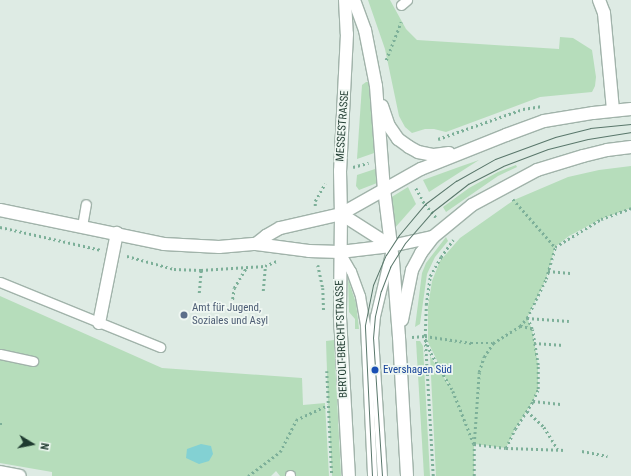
<!DOCTYPE html>
<meta charset="utf-8">
<style>
body{margin:0}
#map{position:relative;width:631px;height:476px;overflow:hidden;background:#deebe4;font-family:"Roboto Condensed",sans-serif}
div>[style]{position:absolute}
.green>*{inset:0;background:#b6ddbb}
.water>*{inset:0;background:#83d1d3}
.path>*{height:2.5px;margin-top:-1.25px;transform-origin:0;background:repeating-linear-gradient(90deg,#7db099 0 2px,transparent 0 5px)}
.roads{filter:drop-shadow(1px 0 #a1b3aa) drop-shadow(-1px 0 #a1b3aa) drop-shadow(0 1px #a1b3aa) drop-shadow(0 -1px #a1b3aa)}
.service>*{height:9px;margin:-4.5px;padding:0 4.5px;transform-origin:4.5px;border-radius:4.5px;background:#fff}
.minor>*{height:12px;margin:-6px;padding:0 6px;transform-origin:6px;border-radius:6px;background:#fff}
.secondary>*{height:12px;margin:-6px;padding:0 6px;transform-origin:6px;border-radius:6px;background:#fff}
.tram>*{height:1px;margin:-0.5px;padding:0 0.5px;transform-origin:0.5px;border-radius:0.5px;background:#59776b}
.dots>*{width:11px;height:11px;translate:-50% -50%;box-sizing:border-box;border:2px solid #eff7f2;border-radius:50%}
span{translate:-50% -50%;white-space:nowrap;text-align:center;line-height:1.15;-webkit-text-stroke:3.5px #eff7f2;paint-order:stroke}
.street-label{font-size:11px;color:#1f3b30}
.service-label{font-size:11px;color:#4e5e75}
.left{translate:0 -50%;text-align:left}
.transit-label{font-size:11px;color:#164399}
.north{position:absolute;left:12px;top:424px;width:40px;height:40px;-webkit-text-stroke:3px #eff7f2;paint-order:stroke;rotate:100deg;font-size:11px;font-weight:700;line-height:16px;text-align:center;color:#1f3b30}
.north::after{content:'';display:block;margin:auto;width:14px;height:18px;background:#1f3b30;clip-path:polygon(50% 0,100% 100%,50% 72%,0 100%)}
</style>
<div id="map">
<div class="green">
<div style="clip-path:polygon(368px 0,390px 0,406px 29px,417px 40px,559px 49px,560px 37px,573px 38px,592px 50px,596px 77px,595px 86px,592px 92px,540px 97px,446px 132px,434px 129px,425px 129px,412px 133px,405px 127px,399px 116px,385px 49px)"></div>
<div style="clip-path:polygon(366px 82px,369px 82px,372px 85px,377px 152px,357px 159px,362px 85px)"></div>
<div style="clip-path:polygon(479px 160px,429px 192px,423px 180px,459px 167px)"></div>
<div style="clip-path:polygon(516px 165px,517px 167px,498px 176px,446px 212px,443px 207px,469px 188px,498px 172px)"></div>
<div style="clip-path:polygon(631px 166px,631px 208px,601px 219px,569px 236px,555px 247px,546px 279px,527px 318px,532px 329px,538px 365px,538px 389px,533px 401px,515px 429px,506px 448px,474px 444px,474px 476px,436px 476px,430px 356px,450px 387px,428px 342px,428px 307px,432px 281px,440px 261px,460px 238px,514px 200px,568px 177px,599px 170px)"></div>
<div style="clip-path:polygon(378px 168px,377px 183px,359px 190px,356px 186px,357px 175px)"></div>
<div style="clip-path:polygon(408px 187px,416px 204px,393px 230px,390px 198px)"></div>
<div style="clip-path:polygon(446px 237px,448px 241px,435px 257px,427px 274px,420px 324px,415px 327px,422px 273px,426px 263px)"></div>
<div style="clip-path:polygon(348px 279px,356px 303px,359px 329px,355px 329px,355px 319px,349px 312px)"></div>
<div style="clip-path:polygon(0 296px,162px 368px,302px 378px,303px 405px,325px 403px,329px 476px,280px 476px,276px 471px,271px 476px,52px 476px,52px 472px,0 463px)"></div>
<div style="clip-path:polygon(334px 340px,341px 476px,332px 476px,328px 402px,326px 341px)"></div>
<div style="clip-path:polygon(416px 341px,420px 341px,423px 346px,430px 476px,424px 476px)"></div>
</div>
<div class="water">
<div style="clip-path:polygon(201px 444px,211px 446px,213px 454px,209px 461px,199px 464px,186px 458px,187px 449px)"></div>
</div>
<div class="path">
<div style="left:386px;top:60px;width:41px;rotate:-68.5deg"></div>
<div style="left:438px;top:139px;width:90px;rotate:-19.4deg"></div>
<div style="left:523px;top:109px;width:18px;rotate:-9deg"></div>
<div style="left:353px;top:167px;width:16px;rotate:-15deg"></div>
<div style="left:416px;top:188px;width:18px;rotate:61deg"></div>
<div style="left:425px;top:204px;width:17px;rotate:50deg"></div>
<div style="left:513px;top:199px;width:64px;rotate:48.8deg"></div>
<div style="left:315px;top:206px;width:5px;rotate:-90deg"></div>
<div style="left:315px;top:201px;width:20px;rotate:-60deg"></div>
<div style="left:0;top:227px;width:104px;rotate:12.8deg"></div>
<div style="left:127px;top:256px;width:49px;rotate:15.5deg"></div>
<div style="left:174px;top:269px;width:27px;rotate:2deg"></div>
<div style="left:201px;top:270px;width:64px;rotate:-3.6deg"></div>
<div style="left:265px;top:266px;width:13px;rotate:-23deg"></div>
<div style="left:318px;top:265px;width:24px;rotate:78deg"></div>
<div style="left:323px;top:288px;width:24px;rotate:88deg"></div>
<div style="left:548px;top:271px;width:25px;rotate:5deg"></div>
<div style="left:263px;top:291px;width:25px;rotate:-85deg"></div>
<div style="left:199px;top:293px;width:23px;rotate:-85deg"></div>
<div style="left:231px;top:309px;width:21px;rotate:-82deg"></div>
<div style="left:234px;top:288px;width:23px;rotate:-59deg"></div>
<div style="left:532px;top:329px;width:12px;rotate:-114deg"></div>
<div style="left:527px;top:318px;width:42px;rotate:4.1deg"></div>
<div style="left:412px;top:337px;width:13px;rotate:-4deg"></div>
<div style="left:425px;top:336px;width:47px;rotate:8.7deg"></div>
<div style="left:471px;top:343px;width:21px"></div>
<div style="left:426px;top:340px;width:14px;rotate:69deg"></div>
<div style="left:431px;top:353px;width:44px;rotate:59.9deg"></div>
<div style="left:453px;top:391px;width:57px;rotate:68.4deg"></div>
<div style="left:474px;top:444px;width:32px;rotate:7deg"></div>
<div style="left:506px;top:448px;width:60px;rotate:1.9deg"></div>
<div style="left:534px;top:343px;width:30px;rotate:4deg"></div>
<div style="left:327px;top:371px;width:105px;rotate:87.3deg"></div>
<div style="left:533px;top:401px;width:30px;rotate:6deg"></div>
<div style="left:527px;top:411px;width:23px;rotate:43deg"></div>
<div style="left:544px;top:427px;width:26px;rotate:58deg"></div>
<div style="left:0;top:424px;width:3px"></div>
<div style="left:506px;top:448px;width:21px;rotate:-65deg"></div>
<div style="left:515px;top:429px;width:33px;rotate:-57deg"></div>
<div style="left:533px;top:401px;width:13px;rotate:-67deg"></div>
<div style="left:538px;top:389px;width:24px;rotate:-90deg"></div>
<div style="left:538px;top:365px;width:36px;rotate:-99deg"></div>
<div style="left:532px;top:329px;width:12px;rotate:-166deg"></div>
<div style="left:582px;top:451px;width:26px;rotate:11deg"></div>
<div style="left:248px;top:476px;width:40px;rotate:-37deg"></div>
<div style="left:280px;top:452px;width:36px;rotate:-63deg"></div>
<div style="left:296px;top:420px;width:35px;rotate:-25deg"></div>
<div style="left:433px;top:476px;width:140px;rotate:-93.3deg"></div>
<div style="left:425px;top:336px;width:31px;rotate:-88deg"></div>
<div style="left:426px;top:305px;width:29px;rotate:-82deg"></div>
<div style="left:430px;top:276px;width:22px;rotate:-60deg"></div>
<div style="left:441px;top:257px;width:21px;rotate:-55deg"></div>
<div style="left:474px;top:476px;width:32px;rotate:-90deg"></div>
<div style="left:474px;top:444px;width:72px;rotate:-86deg"></div>
<div style="left:479px;top:372px;width:16px;rotate:-72deg"></div>
<div style="left:484px;top:357px;width:17px;rotate:-57deg"></div>
<div style="left:493px;top:343px;width:32px;rotate:-32deg"></div>
<div style="left:520px;top:326px;width:11px;rotate:-49deg"></div>
<div style="left:527px;top:318px;width:43px;rotate:-64deg"></div>
<div style="left:546px;top:279px;width:33px;rotate:-74deg"></div>
<div style="left:555px;top:247px;width:54px;rotate:-31.3deg"></div>
<div style="left:601px;top:219px;width:32px;rotate:-20deg"></div>
</div>
<div class="roads">
<div class="service">
<div style="left:401px;top:5px;width:8px;rotate:-40deg"></div>
<div style="left:82px;top:226px;width:22px;rotate:-80deg"></div>
<div style="left:341px;top:254px;width:20px;rotate:60deg"></div>
<div style="left:351px;top:271px;width:27px;rotate:70deg"></div>
<div style="left:360px;top:296px;width:29px;rotate:80deg"></div>
<div style="left:365px;top:325px;width:151px;rotate:87.3deg"></div>
<div style="left:0;top:282px;width:173px;rotate:22.1deg"></div>
<div style="left:0;top:354px;width:34px;rotate:12deg"></div>
<div style="left:290px;top:475px;width:1px;rotate:90deg"></div>
<div style="left:382px;top:476px;width:138px;rotate:-93.7deg"></div>
<div style="left:373px;top:338px;width:22px;rotate:-85deg"></div>
<div style="left:375px;top:316px;width:65px;rotate:-76.6deg"></div>
</div>
<div class="minor">
<div style="left:599px;top:0;width:14px;rotate:69deg"></div>
<div style="left:604px;top:13px;width:97px;rotate:84.7deg"></div>
<div style="left:0;top:210px;width:167px;rotate:11.7deg"></div>
<div style="left:164px;top:244px;width:55px;rotate:3.1deg"></div>
<div style="left:219px;top:247px;width:37px;rotate:-5deg"></div>
<div style="left:256px;top:244px;width:53px;rotate:7.5deg"></div>
<div style="left:309px;top:251px;width:31px;rotate:2deg"></div>
<div style="left:256px;top:244px;width:13px;rotate:-39deg"></div>
<div style="left:266px;top:236px;width:16px;rotate:-30deg"></div>
<div style="left:280px;top:228px;width:63px;rotate:-12.9deg"></div>
<div style="left:99px;top:323px;width:92px;rotate:-78.7deg"></div>
<div style="left:0;top:472px;width:20px;rotate:11deg"></div>
</div>
<div class="secondary">
<div style="left:345px;top:0;width:34px;rotate:87deg"></div>
<div style="left:347px;top:34px;width:137px;rotate:92.9deg"></div>
<div style="left:340px;top:171px;width:43px;rotate:88.7deg"></div>
<div style="left:341px;top:214px;width:103px;rotate:90.6deg"></div>
<div style="left:340px;top:317px;width:159px;rotate:86.8deg"></div>
<div style="left:354px;top:0;width:32px;rotate:70deg"></div>
<div style="left:365px;top:30px;width:57px;rotate:78.9deg"></div>
<div style="left:376px;top:86px;width:103px;rotate:85.6deg"></div>
<div style="left:384px;top:189px;width:73px;rotate:82.9deg"></div>
<div style="left:393px;top:261px;width:76px;rotate:85.5deg"></div>
<div style="left:399px;top:337px;width:139px;rotate:86.7deg"></div>
<div style="left:382px;top:106px;width:21px;rotate:71deg"></div>
<div style="left:389px;top:126px;width:16px;rotate:55deg"></div>
<div style="left:398px;top:139px;width:14px;rotate:36deg"></div>
<div style="left:409px;top:147px;width:10px;rotate:29deg"></div>
<div style="left:418px;top:152px;width:16px;rotate:11deg"></div>
<div style="left:434px;top:155px;width:15px;rotate:-8deg"></div>
<div style="left:341px;top:214px;width:92px;rotate:-29.4deg"></div>
<div style="left:421px;top:169px;width:92px;rotate:-21.8deg"></div>
<div style="left:506px;top:135px;width:40px;rotate:-20.2deg"></div>
<div style="left:544px;top:121px;width:50px;rotate:-9.3deg"></div>
<div style="left:593px;top:113px;width:38px;rotate:-6deg"></div>
<div style="left:341px;top:214px;width:59px;rotate:32.6deg"></div>
<div style="left:340px;top:252px;width:51px;rotate:-6.7deg"></div>
<div style="left:391px;top:246px;width:43px;rotate:-12.1deg"></div>
<div style="left:402px;top:320px;width:51px;rotate:-78.7deg"></div>
<div style="left:412px;top:270px;width:19px;rotate:-62deg"></div>
<div style="left:421px;top:253px;width:20px;rotate:-53deg"></div>
<div style="left:433px;top:237px;width:50px;rotate:-39.4deg"></div>
<div style="left:472px;top:205px;width:74px;rotate:-28.3deg"></div>
<div style="left:537px;top:170px;width:48px;rotate:-16.9deg"></div>
<div style="left:583px;top:156px;width:25px;rotate:-14deg"></div>
<div style="left:607px;top:150px;width:24px;rotate:-7deg"></div>
</div>
</div>
<div class="tram">
<div style="left:372px;top:476px;width:151px;rotate:-92.7deg"></div>
<div style="left:365px;top:325px;width:41px;rotate:-78.7deg"></div>
<div style="left:373px;top:285px;width:33px;rotate:-67deg"></div>
<div style="left:386px;top:255px;width:24px;rotate:-57deg"></div>
<div style="left:399px;top:235px;width:40px;rotate:-50deg"></div>
<div style="left:425px;top:204px;width:39px;rotate:-37deg"></div>
<div style="left:456px;top:181px;width:45px;rotate:-29.4deg"></div>
<div style="left:495px;top:159px;width:64px;rotate:-20.1deg"></div>
<div style="left:555px;top:137px;width:36px;rotate:-14deg"></div>
<div style="left:590px;top:128px;width:41px;rotate:-5.6deg"></div>
<div style="left:382px;top:476px;width:138px;rotate:-93.7deg"></div>
<div style="left:373px;top:338px;width:22px;rotate:-85deg"></div>
<div style="left:375px;top:316px;width:26px;rotate:-77deg"></div>
<div style="left:381px;top:291px;width:26px;rotate:-69deg"></div>
<div style="left:390px;top:267px;width:28px;rotate:-58deg"></div>
<div style="left:405px;top:243px;width:41px;rotate:-48.9deg"></div>
<div style="left:432px;top:212px;width:46px;rotate:-37.9deg"></div>
<div style="left:468px;top:184px;width:39px;rotate:-27deg"></div>
<div style="left:503px;top:166px;width:48px;rotate:-20.7deg"></div>
<div style="left:548px;top:149px;width:41px;rotate:-14deg"></div>
<div style="left:588px;top:139px;width:44px;rotate:-9.2deg"></div>
</div>
<div class="dots">
<div style="left:184px;top:315px;background:#5c6f8a"></div>
<div style="left:375px;top:370px;background:#1a4fb4"></div>
</div>
<div class="street-label">
<span style="left:343px;top:126px;rotate:-86deg">MESSESTRASSE</span>
<span style="left:342px;top:339px;rotate:-92deg">BERTOLT-BRECHT-STRASSE</span>
</div>
<div class="service-label">
<span class="left" style="left:192px;top:315px">Amt für Jugend,<br>Soziales und Asyl</span>
</div>
<div class="transit-label">
<span class="left" style="left:383px;top:370px">Evershagen Süd</span>
</div>
<div class="north">N</div>
</div>
